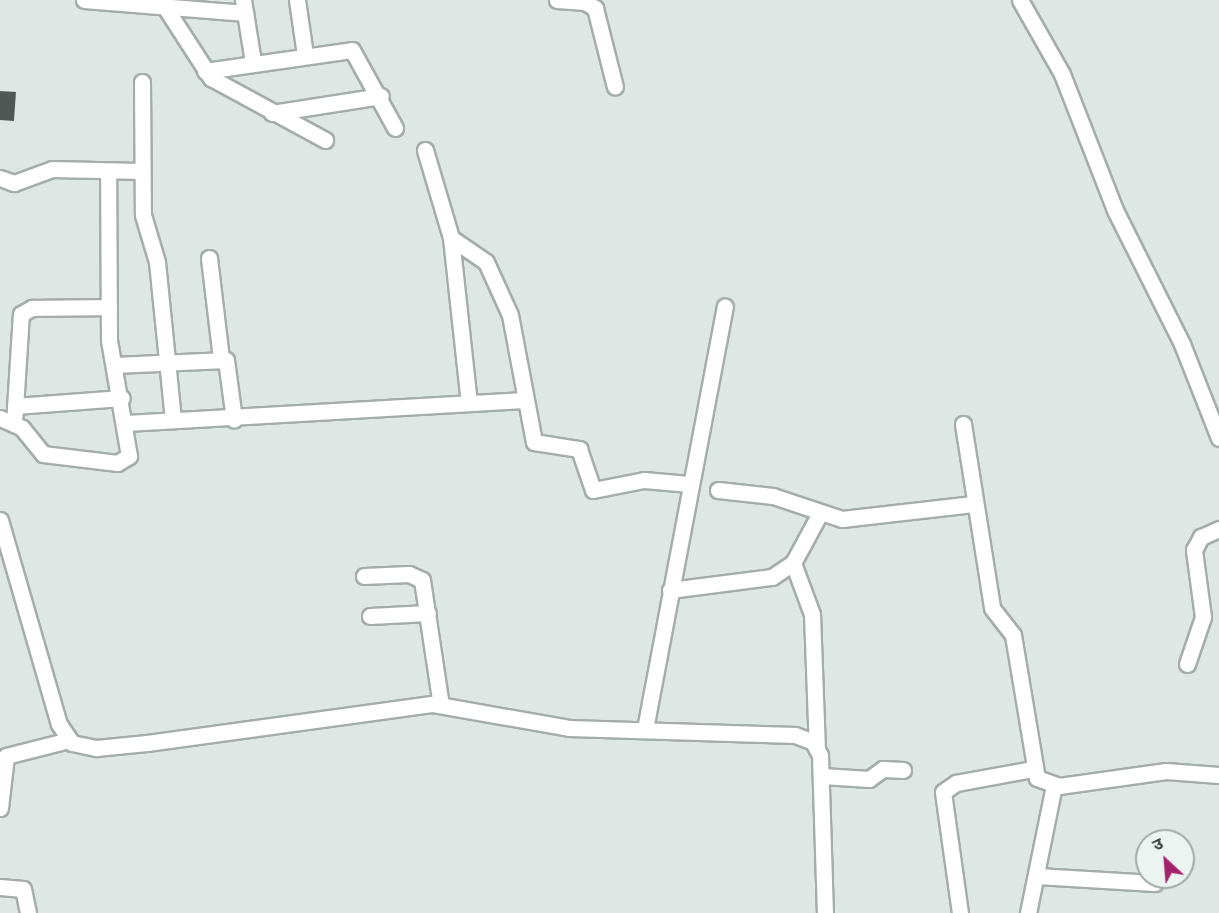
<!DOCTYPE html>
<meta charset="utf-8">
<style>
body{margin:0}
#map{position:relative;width:1219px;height:913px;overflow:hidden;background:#dee7e3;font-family:Raleway,"Noto Sans Devanagari",sans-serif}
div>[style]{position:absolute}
.building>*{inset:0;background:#505855;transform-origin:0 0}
.roads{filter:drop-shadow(2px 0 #a4ada9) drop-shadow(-2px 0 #a4ada9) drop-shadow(0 2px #a4ada9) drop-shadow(0 -2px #a4ada9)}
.minor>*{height:15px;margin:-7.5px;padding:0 7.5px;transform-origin:7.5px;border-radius:7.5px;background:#fff}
span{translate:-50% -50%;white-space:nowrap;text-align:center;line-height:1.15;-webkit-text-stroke:6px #ebf4f0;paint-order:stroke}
.north{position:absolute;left:1135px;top:829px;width:60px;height:60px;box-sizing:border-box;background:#ebf4f0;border:2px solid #a2a9a6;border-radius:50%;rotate:334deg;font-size:16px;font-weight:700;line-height:24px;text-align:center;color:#353837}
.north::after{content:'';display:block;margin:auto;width:21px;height:27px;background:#a4216e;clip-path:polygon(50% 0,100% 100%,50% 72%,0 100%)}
</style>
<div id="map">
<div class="building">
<div style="left:0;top:91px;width:16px;height:29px;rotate:4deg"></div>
</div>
<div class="roads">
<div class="minor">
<div style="left:84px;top:0;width:162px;rotate:4.6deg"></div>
<div style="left:243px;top:0;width:63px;rotate:80.8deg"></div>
<div style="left:297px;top:0;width:56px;rotate:81.7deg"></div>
<div style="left:557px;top:0;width:28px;rotate:4deg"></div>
<div style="left:585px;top:2px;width:12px;rotate:31deg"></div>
<div style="left:595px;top:8px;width:81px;rotate:75.8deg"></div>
<div style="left:1020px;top:0;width:85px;rotate:60.4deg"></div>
<div style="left:1062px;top:74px;width:146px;rotate:68.7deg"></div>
<div style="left:1115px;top:210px;width:150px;rotate:63.4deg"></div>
<div style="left:1182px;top:344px;width:101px;rotate:68.5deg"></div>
<div style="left:165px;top:7px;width:85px;rotate:57.1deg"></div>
<div style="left:211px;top:78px;width:130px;rotate:28.5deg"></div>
<div style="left:205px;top:71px;width:148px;rotate:-8.1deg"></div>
<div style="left:352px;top:50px;width:89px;rotate:61.1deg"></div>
<div style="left:142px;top:82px;width:133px;rotate:89.6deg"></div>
<div style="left:143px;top:215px;width:49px;rotate:73.4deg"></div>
<div style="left:157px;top:262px;width:159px;rotate:84.2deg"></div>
<div style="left:272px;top:113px;width:110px;rotate:-8.9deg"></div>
<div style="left:425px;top:150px;width:92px;rotate:73.5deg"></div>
<div style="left:451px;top:238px;width:42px;rotate:34.4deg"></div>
<div style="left:486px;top:262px;width:58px;rotate:65.6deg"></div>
<div style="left:510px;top:315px;width:129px;rotate:79.3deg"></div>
<div style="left:534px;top:442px;width:46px;rotate:8.8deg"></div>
<div style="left:579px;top:449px;width:43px;rotate:71.1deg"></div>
<div style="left:593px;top:490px;width:52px;rotate:-11.1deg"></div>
<div style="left:644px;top:480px;width:45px;rotate:5.1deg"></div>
<div style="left:0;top:178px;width:15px;rotate:20deg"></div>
<div style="left:14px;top:183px;width:40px;rotate:-20.2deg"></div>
<div style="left:52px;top:169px;width:89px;rotate:1.3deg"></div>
<div style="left:451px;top:238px;width:166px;rotate:83.8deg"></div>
<div style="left:209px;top:258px;width:102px;rotate:83.2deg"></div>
<div style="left:114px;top:365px;width:112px;rotate:-2.6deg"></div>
<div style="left:226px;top:360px;width:60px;rotate:82.3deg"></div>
<div style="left:15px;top:406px;width:107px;rotate:-4.3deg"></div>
<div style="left:0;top:418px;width:24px;rotate:24deg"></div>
<div style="left:22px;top:428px;width:33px;rotate:51deg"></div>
<div style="left:43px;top:454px;width:75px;rotate:6.9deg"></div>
<div style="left:117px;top:463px;width:14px;rotate:-30deg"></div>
<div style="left:129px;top:456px;width:118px;rotate:-99.8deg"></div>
<div style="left:109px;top:340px;width:169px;rotate:-90.3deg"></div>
<div style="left:125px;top:423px;width:401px;rotate:-3.3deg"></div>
<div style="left:14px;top:424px;width:110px;rotate:-86.4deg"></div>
<div style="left:21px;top:314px;width:13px;rotate:-29deg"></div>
<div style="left:32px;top:308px;width:77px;rotate:-0.7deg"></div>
<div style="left:963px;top:424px;width:186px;rotate:81deg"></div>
<div style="left:992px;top:608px;width:34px;rotate:52deg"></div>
<div style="left:1013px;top:635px;width:145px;rotate:80.5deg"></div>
<div style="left:1037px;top:778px;width:23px;rotate:20deg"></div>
<div style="left:1059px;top:786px;width:108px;rotate:-8deg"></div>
<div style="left:1166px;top:771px;width:53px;rotate:4.3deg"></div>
<div style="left:718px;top:490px;width:55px;rotate:6.2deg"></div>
<div style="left:773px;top:496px;width:73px;rotate:18.4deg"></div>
<div style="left:842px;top:519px;width:132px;rotate:-6.5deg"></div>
<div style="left:0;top:520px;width:212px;rotate:73.9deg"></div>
<div style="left:59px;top:724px;width:23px;rotate:56deg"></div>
<div style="left:72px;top:743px;width:25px;rotate:12deg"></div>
<div style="left:96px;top:748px;width:51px;rotate:-5.6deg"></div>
<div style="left:147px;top:743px;width:289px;rotate:-7.8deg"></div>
<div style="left:433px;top:704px;width:138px;rotate:10deg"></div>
<div style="left:569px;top:728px;width:226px;rotate:1.8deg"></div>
<div style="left:795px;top:735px;width:19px;rotate:21deg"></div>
<div style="left:813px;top:742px;width:15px;rotate:62deg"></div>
<div style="left:820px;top:755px;width:158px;rotate:88.2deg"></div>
<div style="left:793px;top:563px;width:54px;rotate:69.6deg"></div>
<div style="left:812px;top:614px;width:134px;rotate:87.9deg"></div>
<div style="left:364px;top:576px;width:45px;rotate:-2.5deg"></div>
<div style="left:409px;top:574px;width:14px;rotate:25deg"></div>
<div style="left:422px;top:580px;width:126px;rotate:81.4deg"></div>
<div style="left:670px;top:590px;width:103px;rotate:-7.3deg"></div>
<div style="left:772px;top:577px;width:25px;rotate:-34deg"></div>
<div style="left:793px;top:563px;width:57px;rotate:-61.6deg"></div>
<div style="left:370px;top:616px;width:58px;rotate:-3deg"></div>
<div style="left:1187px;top:664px;width:50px;rotate:-71.2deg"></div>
<div style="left:1203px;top:617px;width:68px;rotate:-97.7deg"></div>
<div style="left:1194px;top:550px;width:15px;rotate:-62deg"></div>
<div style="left:1201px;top:537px;width:20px;rotate:-24deg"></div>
<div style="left:645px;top:729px;width:430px;rotate:-79.3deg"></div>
<div style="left:822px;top:776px;width:47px;rotate:3.7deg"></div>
<div style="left:869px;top:779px;width:17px;rotate:-36deg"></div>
<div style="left:883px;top:769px;width:20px;rotate:3deg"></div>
<div style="left:0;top:808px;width:52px;rotate:-83.4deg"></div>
<div style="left:6px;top:756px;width:65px;rotate:-14.3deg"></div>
<div style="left:1036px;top:876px;width:119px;rotate:3.4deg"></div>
<div style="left:0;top:887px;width:23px;rotate:5deg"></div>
<div style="left:23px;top:889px;width:25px;rotate:78deg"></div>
<div style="left:960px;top:913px;width:122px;rotate:-98deg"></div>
<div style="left:943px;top:792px;width:16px;rotate:-35deg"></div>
<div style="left:956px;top:783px;width:77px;rotate:-10.4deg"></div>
<div style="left:1028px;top:913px;width:131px;rotate:-78.5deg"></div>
</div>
</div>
<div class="north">उ</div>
</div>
